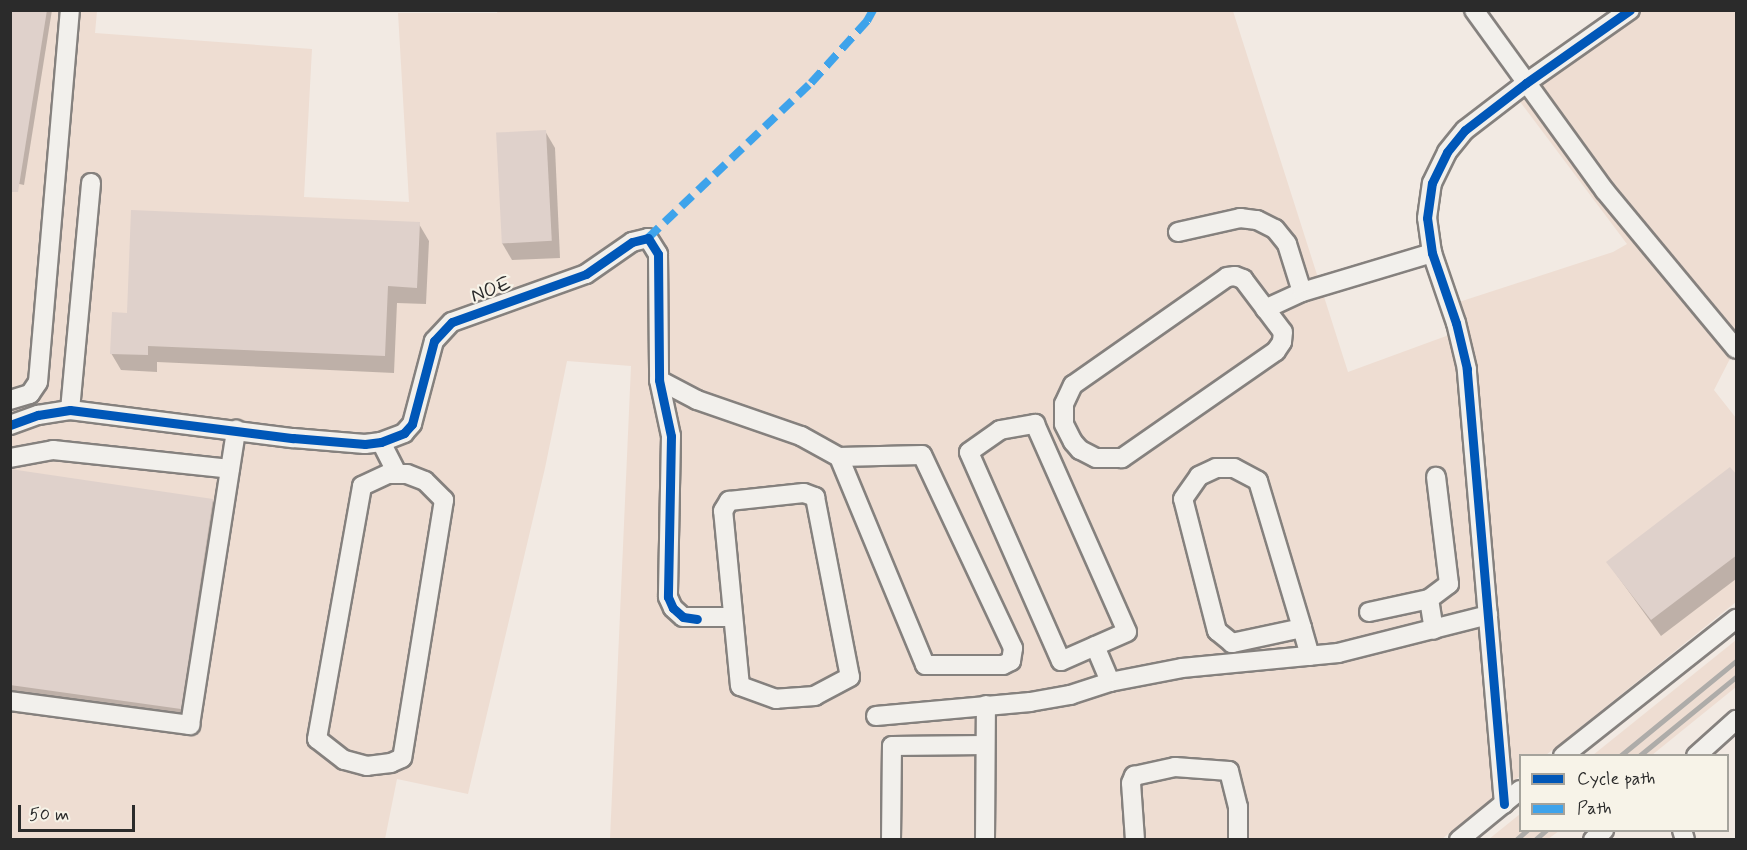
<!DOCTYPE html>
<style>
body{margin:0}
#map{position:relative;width:1747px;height:850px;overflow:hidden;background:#f2eae3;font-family:Mynerve,sans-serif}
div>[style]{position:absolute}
.built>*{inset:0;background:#eeddd2}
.shadow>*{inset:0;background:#0003}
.building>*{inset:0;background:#dfd1cb;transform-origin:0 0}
.roads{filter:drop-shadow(2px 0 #85817e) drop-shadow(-2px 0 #85817e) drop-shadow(0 2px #85817e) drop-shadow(0 -2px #85817e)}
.minor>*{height:18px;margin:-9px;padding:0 9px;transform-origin:9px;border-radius:9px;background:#f2f0ec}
.rail>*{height:4.5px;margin:-2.25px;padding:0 2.25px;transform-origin:2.25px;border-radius:2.25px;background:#aeaca9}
.quiet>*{height:8px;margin-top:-4px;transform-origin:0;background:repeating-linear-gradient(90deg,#3ea3eb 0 15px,transparent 0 23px)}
.cycleway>*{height:9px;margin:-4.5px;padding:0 4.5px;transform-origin:4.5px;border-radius:4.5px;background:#0057b8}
span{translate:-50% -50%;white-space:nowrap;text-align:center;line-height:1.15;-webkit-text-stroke:4.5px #f7f3e8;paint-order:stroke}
.street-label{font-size:20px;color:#2b2b2b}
.frame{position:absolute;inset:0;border:12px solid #2b2b2b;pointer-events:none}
.legend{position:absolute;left:1519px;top:754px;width:210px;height:78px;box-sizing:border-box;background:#f7f3e8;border:2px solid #a5a39c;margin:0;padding:8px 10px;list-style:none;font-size:18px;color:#2b2b2b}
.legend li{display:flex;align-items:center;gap:12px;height:30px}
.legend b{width:30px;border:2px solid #a5a39c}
.scale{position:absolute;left:18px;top:805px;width:117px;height:27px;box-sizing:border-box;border:3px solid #2b2b2b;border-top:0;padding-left:8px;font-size:18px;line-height:21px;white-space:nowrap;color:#2b2b2b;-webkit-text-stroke:4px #f7f3e8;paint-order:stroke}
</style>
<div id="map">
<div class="built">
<div style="clip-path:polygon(498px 10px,1233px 11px,1348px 372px,1468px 328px,1459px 302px,1613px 252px,1627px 244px,1518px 99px,1642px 11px,1736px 11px,1736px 347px,1714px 390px,1736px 418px,1736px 602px,1546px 755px,1520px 756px,1520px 776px,1442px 839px,610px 839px,631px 366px,567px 361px,545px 468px,468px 794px,397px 779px,385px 839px,11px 839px,10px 11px,97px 11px,95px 33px,312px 49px,304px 197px,409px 202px,398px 13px,497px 13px)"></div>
<div style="clip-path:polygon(1736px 640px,1736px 687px,1652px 755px,1593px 755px)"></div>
<div style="clip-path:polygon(1520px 814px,1520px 830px,1559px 831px,1548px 839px,1489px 839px)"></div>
</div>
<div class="shadow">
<div style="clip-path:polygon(10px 10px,52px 10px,24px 185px,10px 182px)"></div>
<div style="clip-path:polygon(545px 131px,555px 148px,560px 258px,512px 260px,502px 243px)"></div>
<div style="clip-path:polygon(419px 224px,429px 241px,426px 304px,397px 303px,394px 373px,157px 362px,157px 372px,121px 370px,111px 353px,128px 314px)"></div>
<div style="clip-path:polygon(10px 471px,212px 500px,219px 513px,188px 721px,10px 696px)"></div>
<div style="clip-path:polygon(1736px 477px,1736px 579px,1661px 636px,1608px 563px)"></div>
</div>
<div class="building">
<div style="clip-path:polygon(10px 10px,47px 10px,18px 192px,10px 192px)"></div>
<div style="left:546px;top:130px;width:111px;height:50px;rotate:87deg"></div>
<div style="clip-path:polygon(131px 210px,420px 222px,417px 288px,388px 286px,385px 356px,148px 346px,148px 355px,110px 354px,112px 312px,127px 313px)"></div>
<div style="clip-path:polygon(1730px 467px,1737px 475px,1737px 555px,1651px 620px,1606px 562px)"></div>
<div style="clip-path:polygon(10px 469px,213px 499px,181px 709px,10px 685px)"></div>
</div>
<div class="roads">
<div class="minor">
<div style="left:1474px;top:10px;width:223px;rotate:54.1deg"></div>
<div style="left:1605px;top:191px;width:205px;rotate:50.3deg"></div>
<div style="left:1178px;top:232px;width:64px;rotate:-12.7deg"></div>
<div style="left:1240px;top:218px;width:17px;rotate:7deg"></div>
<div style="left:1257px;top:220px;width:20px;rotate:27deg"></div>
<div style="left:1275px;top:229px;width:19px;rotate:51deg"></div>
<div style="left:1287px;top:244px;width:50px;rotate:72.6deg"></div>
<div style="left:1235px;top:276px;width:9px;rotate:21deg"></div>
<div style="left:1243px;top:279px;width:66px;rotate:53deg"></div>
<div style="left:1283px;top:332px;width:10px;rotate:96deg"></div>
<div style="left:1282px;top:342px;width:11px;rotate:124deg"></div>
<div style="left:1276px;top:351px;width:188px;rotate:145.2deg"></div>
<div style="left:1122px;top:458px;width:26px;rotate:180deg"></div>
<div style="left:1096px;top:458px;width:18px;rotate:-153deg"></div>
<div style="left:1080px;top:450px;width:11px;rotate:-131deg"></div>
<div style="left:1073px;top:442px;width:20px;rotate:-117deg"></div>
<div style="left:1064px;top:424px;width:20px;rotate:-90deg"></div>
<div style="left:1064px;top:404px;width:21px;rotate:-65deg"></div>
<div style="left:1073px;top:385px;width:188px;rotate:-35deg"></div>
<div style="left:1227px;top:277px;width:8px;rotate:-7deg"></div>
<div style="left:1265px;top:309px;width:41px;rotate:-24.7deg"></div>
<div style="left:1302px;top:292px;width:136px;rotate:-16.7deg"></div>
<div style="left:659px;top:380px;width:43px;rotate:27.8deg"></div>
<div style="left:697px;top:400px;width:110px;rotate:19.1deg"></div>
<div style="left:801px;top:436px;width:43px;rotate:28.9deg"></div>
<div style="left:839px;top:457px;width:225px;rotate:67.5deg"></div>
<div style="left:925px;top:665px;width:78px"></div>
<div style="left:1003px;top:665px;width:9px;rotate:-27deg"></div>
<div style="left:1011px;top:661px;width:13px;rotate:-81deg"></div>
<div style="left:1013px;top:648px;width:213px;rotate:-115.2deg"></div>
<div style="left:922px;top:455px;width:83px;rotate:178.6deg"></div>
<div style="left:10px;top:400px;width:21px;rotate:-17deg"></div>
<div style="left:30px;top:394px;width:14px;rotate:-56deg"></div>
<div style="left:38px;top:382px;width:373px;rotate:-85.1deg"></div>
<div style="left:70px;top:410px;width:228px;rotate:-84.7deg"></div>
<div style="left:1035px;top:424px;width:227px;rotate:66.1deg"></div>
<div style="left:1127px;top:632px;width:72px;rotate:156.3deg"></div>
<div style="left:1061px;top:661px;width:228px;rotate:-113.8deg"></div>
<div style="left:969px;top:452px;width:38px;rotate:-35deg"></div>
<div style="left:1000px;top:430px;width:36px;rotate:-10deg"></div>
<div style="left:10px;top:425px;width:30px;rotate:-20deg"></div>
<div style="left:38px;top:415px;width:32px;rotate:-9deg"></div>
<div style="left:70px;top:410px;width:225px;rotate:7.2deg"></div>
<div style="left:293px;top:438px;width:72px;rotate:4.8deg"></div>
<div style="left:365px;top:444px;width:16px;rotate:-7deg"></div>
<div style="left:381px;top:442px;width:25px;rotate:-21deg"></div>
<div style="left:404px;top:433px;width:12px;rotate:-48deg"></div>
<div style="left:412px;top:424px;width:86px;rotate:-75.2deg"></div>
<div style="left:434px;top:341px;width:26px;rotate:-47deg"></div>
<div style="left:452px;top:322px;width:142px;rotate:-19.7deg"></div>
<div style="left:586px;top:274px;width:56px;rotate:-34.8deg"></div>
<div style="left:632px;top:242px;width:16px;rotate:-14deg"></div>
<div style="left:648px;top:238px;width:19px;rotate:58deg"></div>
<div style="left:658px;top:254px;width:126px;rotate:89.5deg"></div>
<div style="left:659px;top:380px;width:57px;rotate:77.9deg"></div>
<div style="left:671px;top:436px;width:161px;rotate:91.1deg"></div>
<div style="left:668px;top:597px;width:12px;rotate:66deg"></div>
<div style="left:673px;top:608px;width:13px;rotate:42deg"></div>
<div style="left:683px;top:617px;width:50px"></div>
<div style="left:381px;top:442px;width:35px;rotate:63deg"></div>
<div style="left:10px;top:458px;width:44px;rotate:-10.5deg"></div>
<div style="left:53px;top:450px;width:178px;rotate:6.1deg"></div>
<div style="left:388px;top:474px;width:19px"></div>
<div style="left:407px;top:474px;width:19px;rotate:21deg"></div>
<div style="left:425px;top:481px;width:27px;rotate:45deg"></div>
<div style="left:444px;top:500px;width:261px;rotate:99.2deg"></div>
<div style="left:402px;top:758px;width:12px;rotate:156deg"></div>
<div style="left:391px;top:763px;width:24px;rotate:173deg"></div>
<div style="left:367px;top:766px;width:24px;rotate:-165deg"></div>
<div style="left:344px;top:760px;width:34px;rotate:-142deg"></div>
<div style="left:317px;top:739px;width:257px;rotate:-79.9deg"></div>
<div style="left:362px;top:486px;width:29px;rotate:-25deg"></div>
<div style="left:804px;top:493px;width:12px;rotate:20deg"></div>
<div style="left:815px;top:497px;width:183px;rotate:79deg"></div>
<div style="left:850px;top:677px;width:40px;rotate:152deg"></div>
<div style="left:815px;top:696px;width:39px;rotate:176deg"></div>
<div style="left:776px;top:699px;width:38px;rotate:-160deg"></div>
<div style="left:740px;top:686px;width:176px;rotate:-95.5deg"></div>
<div style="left:723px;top:511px;width:12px;rotate:-59deg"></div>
<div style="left:729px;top:501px;width:75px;rotate:-6.1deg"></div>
<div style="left:1429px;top:599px;width:25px;rotate:-37deg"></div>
<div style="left:1449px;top:584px;width:108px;rotate:-96.9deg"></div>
<div style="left:1369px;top:612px;width:61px;rotate:-12.2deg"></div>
<div style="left:1429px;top:599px;width:31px;rotate:81deg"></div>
<div style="left:1302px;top:628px;width:72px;rotate:167.9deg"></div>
<div style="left:1232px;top:643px;width:19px;rotate:-141deg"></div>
<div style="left:1217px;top:631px;width:136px;rotate:-104.4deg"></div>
<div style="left:1183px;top:499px;width:28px;rotate:-55deg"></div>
<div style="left:1199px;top:476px;width:19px;rotate:-25deg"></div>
<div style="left:1216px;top:468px;width:18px"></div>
<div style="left:1234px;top:468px;width:27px;rotate:28deg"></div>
<div style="left:1258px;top:481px;width:153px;rotate:73.3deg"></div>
<div style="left:1302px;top:628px;width:29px;rotate:74deg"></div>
<div style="left:1095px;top:646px;width:39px;rotate:67deg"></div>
<div style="left:10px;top:701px;width:182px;rotate:7.6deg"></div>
<div style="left:190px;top:725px;width:299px;rotate:-81.1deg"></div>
<div style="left:876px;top:716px;width:155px;rotate:-5.2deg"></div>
<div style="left:1030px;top:702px;width:41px;rotate:-9.9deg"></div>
<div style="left:1070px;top:695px;width:42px;rotate:-18deg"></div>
<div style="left:1110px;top:682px;width:73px;rotate:-11deg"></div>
<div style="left:1182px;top:668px;width:157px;rotate:-5.5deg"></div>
<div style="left:1338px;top:653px;width:155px;rotate:-14.2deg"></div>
<div style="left:1563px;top:756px;width:221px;rotate:-38.4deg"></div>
<div style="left:1696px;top:756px;width:54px;rotate:-42deg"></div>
<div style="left:1504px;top:804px;width:437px;rotate:-94.9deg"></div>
<div style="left:1467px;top:369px;width:47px;rotate:-103.4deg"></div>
<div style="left:1456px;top:323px;width:74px;rotate:-108.9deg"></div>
<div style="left:1432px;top:253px;width:35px;rotate:-98deg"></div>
<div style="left:1427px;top:218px;width:35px;rotate:-82deg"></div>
<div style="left:1432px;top:183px;width:34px;rotate:-64deg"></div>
<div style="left:1447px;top:152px;width:28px;rotate:-51deg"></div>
<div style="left:1465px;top:130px;width:77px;rotate:-37.6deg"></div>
<div style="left:1526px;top:83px;width:127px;rotate:-35.1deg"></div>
<div style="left:1682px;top:830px;width:10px;rotate:73deg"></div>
<div style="left:891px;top:840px;width:94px;rotate:-89.4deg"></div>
<div style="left:892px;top:746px;width:93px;rotate:-0.6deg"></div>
<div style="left:985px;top:840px;width:135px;rotate:-89.6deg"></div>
<div style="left:1135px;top:840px;width:57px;rotate:-94deg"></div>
<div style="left:1131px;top:783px;width:8px;rotate:-67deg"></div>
<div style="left:1134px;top:776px;width:42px;rotate:-12.4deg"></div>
<div style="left:1175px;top:767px;width:54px;rotate:4.2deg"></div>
<div style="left:1229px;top:771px;width:37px;rotate:76deg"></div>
<div style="left:1238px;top:807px;width:33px;rotate:90deg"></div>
<div style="left:1459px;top:840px;width:79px;rotate:-39.3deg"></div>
<div style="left:1593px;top:840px;width:15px;rotate:-42deg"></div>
</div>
</div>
<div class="rail">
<div style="left:1620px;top:756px;width:150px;rotate:-39.3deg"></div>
<div style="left:1639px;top:756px;width:125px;rotate:-39.2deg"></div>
<div style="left:1516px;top:840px;width:15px;rotate:-42deg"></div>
<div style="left:1535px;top:840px;width:15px;rotate:-42deg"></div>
</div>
<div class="quiet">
<div style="left:648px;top:238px;width:225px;rotate:-43.6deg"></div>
<div style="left:811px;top:83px;width:84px;rotate:-47.9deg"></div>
<div style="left:867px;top:21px;width:13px;rotate:-61deg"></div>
</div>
<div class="cycleway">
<div style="left:10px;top:425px;width:30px;rotate:-20deg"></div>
<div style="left:38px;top:415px;width:32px;rotate:-9deg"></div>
<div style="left:70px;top:410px;width:225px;rotate:7.2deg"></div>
<div style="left:293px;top:438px;width:72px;rotate:4.8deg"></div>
<div style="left:365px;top:444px;width:16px;rotate:-7deg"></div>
<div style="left:381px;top:442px;width:25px;rotate:-21deg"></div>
<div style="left:404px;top:433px;width:12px;rotate:-48deg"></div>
<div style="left:412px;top:424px;width:86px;rotate:-75.2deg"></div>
<div style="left:434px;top:341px;width:26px;rotate:-47deg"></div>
<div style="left:452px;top:322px;width:142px;rotate:-19.7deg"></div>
<div style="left:586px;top:274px;width:56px;rotate:-34.8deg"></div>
<div style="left:632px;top:242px;width:16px;rotate:-14deg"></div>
<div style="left:648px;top:238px;width:19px;rotate:58deg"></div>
<div style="left:658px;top:254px;width:126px;rotate:89.5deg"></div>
<div style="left:659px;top:380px;width:57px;rotate:77.9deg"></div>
<div style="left:671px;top:436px;width:161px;rotate:91.1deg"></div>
<div style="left:668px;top:597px;width:12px;rotate:66deg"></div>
<div style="left:673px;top:608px;width:13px;rotate:42deg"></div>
<div style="left:683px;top:617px;width:14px;rotate:8deg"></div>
<div style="left:1504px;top:804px;width:437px;rotate:-94.9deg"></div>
<div style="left:1467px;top:369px;width:47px;rotate:-103.4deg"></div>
<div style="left:1456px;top:323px;width:74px;rotate:-108.9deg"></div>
<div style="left:1432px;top:253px;width:35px;rotate:-98deg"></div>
<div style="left:1427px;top:218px;width:35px;rotate:-82deg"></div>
<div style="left:1432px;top:183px;width:34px;rotate:-64deg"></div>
<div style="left:1447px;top:152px;width:28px;rotate:-51deg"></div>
<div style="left:1465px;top:130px;width:77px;rotate:-37.6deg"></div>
<div style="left:1526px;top:83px;width:127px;rotate:-35.1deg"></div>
</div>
<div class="street-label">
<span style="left:491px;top:290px;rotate:-20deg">NOE</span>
</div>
<div class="frame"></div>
<ul class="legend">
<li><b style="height:8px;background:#0057b8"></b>Cycle path</li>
<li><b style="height:8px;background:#3ea3eb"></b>Path</li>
</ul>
<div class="scale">50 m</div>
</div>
